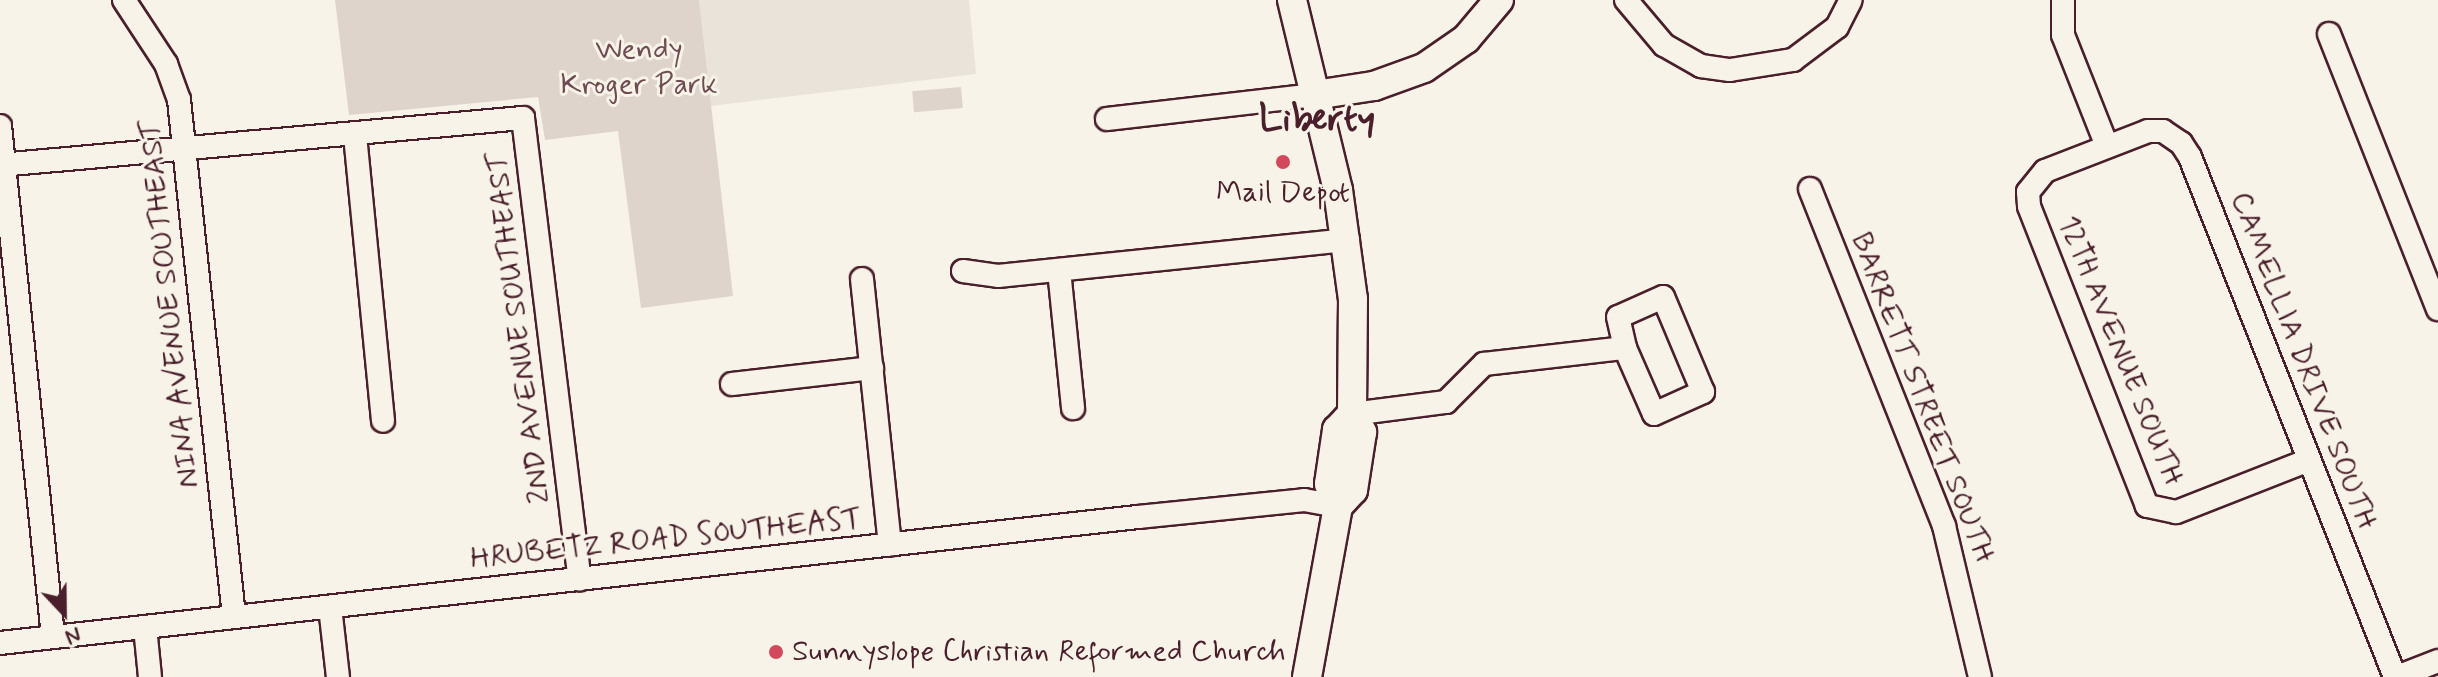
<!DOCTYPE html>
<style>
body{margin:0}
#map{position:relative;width:2438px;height:677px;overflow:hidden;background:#f7f3e8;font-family:Mynerve,sans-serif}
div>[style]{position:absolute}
.built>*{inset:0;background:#eae3da}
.green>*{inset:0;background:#ded4cc;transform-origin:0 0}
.roads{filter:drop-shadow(2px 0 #4a1f2b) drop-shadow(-2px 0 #4a1f2b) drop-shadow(0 2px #4a1f2b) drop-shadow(0 -2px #4a1f2b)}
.minor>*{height:22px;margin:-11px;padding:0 11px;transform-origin:11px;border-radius:11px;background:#f7f3e8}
.major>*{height:28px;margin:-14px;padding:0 14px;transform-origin:14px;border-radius:14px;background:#f7f3e8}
.dots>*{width:22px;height:22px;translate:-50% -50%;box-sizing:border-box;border:4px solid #f7f3e8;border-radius:50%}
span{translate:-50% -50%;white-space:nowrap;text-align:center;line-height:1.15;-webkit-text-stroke:6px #f7f3e8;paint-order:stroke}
.park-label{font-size:30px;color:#6f4c53}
.poi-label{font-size:30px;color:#4a1f2b}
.left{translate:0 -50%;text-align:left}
.street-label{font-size:30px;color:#4a1f2b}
.district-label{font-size:38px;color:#4a1f2b;font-weight:700}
.north{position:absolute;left:24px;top:573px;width:80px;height:80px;-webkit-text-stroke:6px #f7f3e8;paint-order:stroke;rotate:158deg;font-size:22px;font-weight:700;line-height:32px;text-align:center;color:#4a1f2b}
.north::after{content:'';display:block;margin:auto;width:28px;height:36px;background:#4a1f2b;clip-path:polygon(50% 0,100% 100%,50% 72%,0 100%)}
</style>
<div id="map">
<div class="built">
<div style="clip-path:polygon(699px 0,969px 0,976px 74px,711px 106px)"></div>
</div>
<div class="green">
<div style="clip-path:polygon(335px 0,699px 0,733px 296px,641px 308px,618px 131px,545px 140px,538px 97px,349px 115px)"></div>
<div style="left:961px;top:87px;width:21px;height:49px;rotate:85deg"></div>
</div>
<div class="roads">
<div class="minor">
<div style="left:124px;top:0;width:77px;rotate:56.7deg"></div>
<div style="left:166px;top:64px;width:38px;rotate:70deg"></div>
<div style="left:179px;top:100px;width:519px;rotate:83.92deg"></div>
<div style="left:1626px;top:0;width:59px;rotate:49.8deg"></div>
<div style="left:1664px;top:45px;width:43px;rotate:29.6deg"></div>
<div style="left:1701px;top:66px;width:29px;rotate:8deg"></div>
<div style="left:1730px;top:70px;width:64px;rotate:-9deg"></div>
<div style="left:1793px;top:60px;width:55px;rotate:-36.9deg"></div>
<div style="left:1837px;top:27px;width:30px;rotate:-63deg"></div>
<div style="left:2063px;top:0;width:35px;rotate:90deg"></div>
<div style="left:2063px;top:35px;width:119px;rotate:68.4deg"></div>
<div style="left:2329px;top:34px;width:296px;rotate:68.4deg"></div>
<div style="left:1107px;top:119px;width:209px;rotate:-6.6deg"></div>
<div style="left:0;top:126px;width:513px;rotate:84.07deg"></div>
<div style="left:355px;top:135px;width:287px;rotate:84.4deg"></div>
<div style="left:0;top:165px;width:525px;rotate:-5.14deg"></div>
<div style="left:523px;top:118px;width:465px;rotate:83deg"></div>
<div style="left:1810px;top:189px;width:363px;rotate:68.3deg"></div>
<div style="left:1944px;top:526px;width:155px;rotate:76.6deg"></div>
<div style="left:1059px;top:270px;width:139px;rotate:84.2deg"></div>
<div style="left:963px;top:271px;width:35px;rotate:8deg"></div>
<div style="left:998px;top:276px;width:352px;rotate:-5.9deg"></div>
<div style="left:862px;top:279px;width:267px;rotate:84deg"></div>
<div style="left:732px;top:384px;width:141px;rotate:-6.5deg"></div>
<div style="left:1352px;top:414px;width:95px;rotate:-7.3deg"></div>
<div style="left:1446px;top:402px;width:54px;rotate:-45deg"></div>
<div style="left:1484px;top:364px;width:142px;rotate:-6.5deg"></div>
<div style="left:1625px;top:348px;width:72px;rotate:66.3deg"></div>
<div style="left:1654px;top:414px;width:54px;rotate:-24.2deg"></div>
<div style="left:1703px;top:392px;width:103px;rotate:-112.8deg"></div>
<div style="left:1663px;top:297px;width:49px;rotate:156deg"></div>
<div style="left:1618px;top:317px;width:32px;rotate:77deg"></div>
<div style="left:2309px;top:460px;width:143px;rotate:158.6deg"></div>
<div style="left:2176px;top:512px;width:30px;rotate:-168deg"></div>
<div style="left:2147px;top:506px;width:322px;rotate:-111.5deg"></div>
<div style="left:2029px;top:206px;width:14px;rotate:-94deg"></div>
<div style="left:2028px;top:192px;width:27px;rotate:-51deg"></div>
<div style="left:2045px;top:171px;width:110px;rotate:-21.2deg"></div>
<div style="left:2148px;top:131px;width:15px"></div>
<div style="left:2163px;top:131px;width:22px;rotate:34deg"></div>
<div style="left:2181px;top:143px;width:17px;rotate:57deg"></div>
<div style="left:2190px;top:157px;width:559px;rotate:68.48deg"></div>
<div style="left:330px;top:607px;width:70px;rotate:83.5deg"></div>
<div style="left:145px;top:627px;width:50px;rotate:84.3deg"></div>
<div style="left:0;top:643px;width:1145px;rotate:-6.32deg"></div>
<div style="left:1138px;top:517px;width:167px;rotate:-5.8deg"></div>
<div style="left:1304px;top:500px;width:35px;rotate:10deg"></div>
<div style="left:2397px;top:677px;width:44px;rotate:-21.3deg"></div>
</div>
<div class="major">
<div style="left:1292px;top:0;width:195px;rotate:76.4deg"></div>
<div style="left:1338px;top:190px;width:110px;rotate:82.2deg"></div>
<div style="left:1353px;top:299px;width:115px;rotate:90.5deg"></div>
<div style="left:1352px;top:414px;width:21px;rotate:61deg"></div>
<div style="left:1362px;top:432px;width:59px;rotate:98.8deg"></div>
<div style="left:1353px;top:490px;width:22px;rotate:133deg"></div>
<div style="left:1315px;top:95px;width:60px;rotate:-8.7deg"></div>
<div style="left:1374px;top:86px;width:53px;rotate:-19.8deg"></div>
<div style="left:1424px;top:68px;width:51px;rotate:-34.6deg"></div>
<div style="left:1466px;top:39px;width:51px;rotate:-49.8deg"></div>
<div style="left:1307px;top:677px;width:174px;rotate:-79.7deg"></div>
<div style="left:1338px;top:506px;width:24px;rotate:-112deg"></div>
<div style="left:1329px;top:484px;width:55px;rotate:-81.6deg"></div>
<div style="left:1337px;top:430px;width:22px;rotate:-47deg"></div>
</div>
</div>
<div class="dots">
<div style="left:1283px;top:162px;background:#d1495b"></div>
<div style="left:776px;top:652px;background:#d1495b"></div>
</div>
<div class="park-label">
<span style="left:639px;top:67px">Wendy<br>Kroger Park</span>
</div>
<div class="poi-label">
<span style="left:1283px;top:193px">Mail Depot</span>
<span class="left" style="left:792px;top:652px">Sunnyslope Christian Reformed Church</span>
</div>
<div class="street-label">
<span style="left:170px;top:304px;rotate:-96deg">NINA AVENUE SOUTHEAST</span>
<span style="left:519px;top:328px;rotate:-97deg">2ND AVENUE SOUTHEAST</span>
<span style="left:2120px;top:351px;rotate:68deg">12TH AVENUE SOUTH</span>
<span style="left:2303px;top:361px;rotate:69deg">CAMELLIA DRIVE SOUTH</span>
<span style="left:1922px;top:398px;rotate:69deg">BARRETT STREET SOUTH</span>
<span style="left:666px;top:539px;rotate:-6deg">HRUBETZ ROAD SOUTHEAST</span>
</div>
<div class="district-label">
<span style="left:1317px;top:120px">Liberty</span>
</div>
<div class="north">N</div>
</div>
